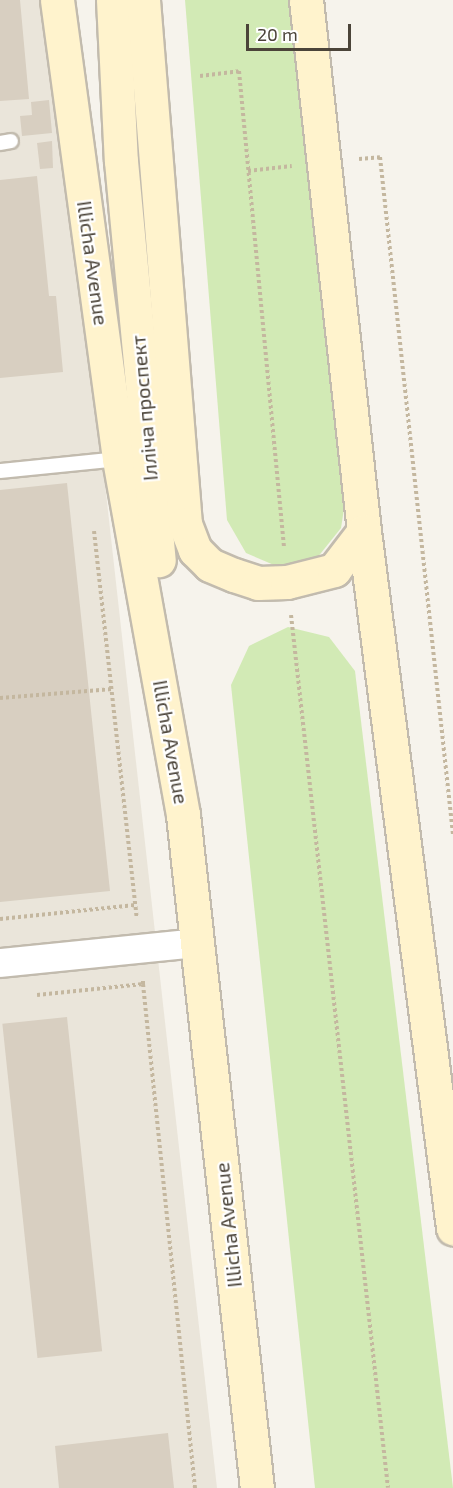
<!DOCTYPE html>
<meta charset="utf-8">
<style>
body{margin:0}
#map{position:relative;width:453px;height:1488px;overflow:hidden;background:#f6f3ec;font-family:"Exo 2",sans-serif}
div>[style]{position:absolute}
.residential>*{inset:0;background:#eae5da}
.green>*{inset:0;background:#d2eab5}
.building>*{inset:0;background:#d8cfc1;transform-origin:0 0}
.path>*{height:4px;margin-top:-2px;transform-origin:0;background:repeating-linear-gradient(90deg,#c4b79f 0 3px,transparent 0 6px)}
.roads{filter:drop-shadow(2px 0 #c2bbae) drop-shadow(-2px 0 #c2bbae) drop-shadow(0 2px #c2bbae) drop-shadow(0 -2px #c2bbae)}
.lane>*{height:14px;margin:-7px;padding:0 7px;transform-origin:7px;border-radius:7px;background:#fff}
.street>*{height:28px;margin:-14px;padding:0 14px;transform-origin:14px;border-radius:14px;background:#fff}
.secondary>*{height:33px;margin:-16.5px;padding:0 16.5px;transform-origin:16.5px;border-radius:16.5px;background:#fff3cd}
span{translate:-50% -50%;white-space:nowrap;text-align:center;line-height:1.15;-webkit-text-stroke:4.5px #fff;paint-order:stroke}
.street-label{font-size:20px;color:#4b4439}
.scale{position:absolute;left:246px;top:24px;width:105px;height:27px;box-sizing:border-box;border:3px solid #4b4439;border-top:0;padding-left:8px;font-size:18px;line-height:21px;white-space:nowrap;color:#4b4439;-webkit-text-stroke:4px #fff;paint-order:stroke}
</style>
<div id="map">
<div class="residential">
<div style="clip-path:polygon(0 0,51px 0,217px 1488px,0 1488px)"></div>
</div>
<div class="green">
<div style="clip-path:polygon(185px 0,288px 0,344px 509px,341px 528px,317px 558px,281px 568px,246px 553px,227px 520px)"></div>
<div style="clip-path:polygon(288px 627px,329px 637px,355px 671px,453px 1488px,315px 1488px,231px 685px,249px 646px)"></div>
</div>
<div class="building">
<div style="clip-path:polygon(0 0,20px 0,29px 99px,0 101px)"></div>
<div style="clip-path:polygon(49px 100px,52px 133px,22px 136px,20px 116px,32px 115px,31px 102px)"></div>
<div style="clip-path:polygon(52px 141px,53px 168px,40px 169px,37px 143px)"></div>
<div style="clip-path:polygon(37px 176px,49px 296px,56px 296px,63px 372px,0 378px,0 180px)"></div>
<div style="clip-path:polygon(67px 483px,110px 891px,0 902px,0 490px)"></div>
<div style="left:67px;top:1017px;width:336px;height:65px;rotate:84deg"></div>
<div style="clip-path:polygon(168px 1433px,174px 1488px,59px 1488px,55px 1446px)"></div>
</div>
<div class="path">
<div style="left:200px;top:76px;width:39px;rotate:-7deg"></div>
<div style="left:239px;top:71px;width:479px;rotate:84.6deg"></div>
<div style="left:359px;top:159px;width:21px;rotate:-5deg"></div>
<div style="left:380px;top:157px;width:682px;rotate:83.85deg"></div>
<div style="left:248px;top:171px;width:44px;rotate:-6.5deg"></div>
<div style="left:94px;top:531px;width:389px;rotate:83.7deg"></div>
<div style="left:291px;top:615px;width:878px;rotate:83.66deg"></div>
<div style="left:0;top:698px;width:113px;rotate:-4.6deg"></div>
<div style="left:0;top:919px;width:136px;rotate:-5.9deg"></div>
<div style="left:143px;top:984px;width:507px;rotate:84.11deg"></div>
<div style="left:37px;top:995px;width:107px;rotate:-5.9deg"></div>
<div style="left:143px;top:984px;width:5px;rotate:-90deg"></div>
</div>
<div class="roads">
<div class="lane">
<div style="left:0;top:143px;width:11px;rotate:-10deg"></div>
<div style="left:0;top:471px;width:120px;rotate:-5.8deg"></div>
</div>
<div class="street">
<div style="left:0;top:963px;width:198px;rotate:-5.8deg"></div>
</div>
<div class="secondary">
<div style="left:57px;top:0;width:463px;rotate:82.3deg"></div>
<div style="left:119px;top:459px;width:362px;rotate:79.8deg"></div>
<div style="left:183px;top:815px;width:677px;rotate:83.73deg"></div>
<div style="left:113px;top:0;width:161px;rotate:87.2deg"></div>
<div style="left:121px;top:161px;width:401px;rotate:84.6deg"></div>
<div style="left:143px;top:0;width:526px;rotate:85.42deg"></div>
<div style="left:185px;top:524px;width:28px;rotate:69deg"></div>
<div style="left:195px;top:550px;width:21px;rotate:45deg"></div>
<div style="left:210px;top:565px;width:26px;rotate:23deg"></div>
<div style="left:234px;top:575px;width:25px;rotate:18deg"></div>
<div style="left:258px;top:583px;width:29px;rotate:-2deg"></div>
<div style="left:287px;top:582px;width:49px;rotate:-14.3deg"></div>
<div style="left:334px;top:570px;width:49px;rotate:-52.4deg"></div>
<div style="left:306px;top:0;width:534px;rotate:83.77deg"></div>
<div style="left:364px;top:531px;width:703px;rotate:82.72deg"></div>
</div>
</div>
<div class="street-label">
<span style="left:93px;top:263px;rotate:82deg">Illicha Avenue</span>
<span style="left:144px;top:408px;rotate:-95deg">Ілліча проспект</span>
<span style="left:171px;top:742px;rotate:80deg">Illicha Avenue</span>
<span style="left:228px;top:1225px;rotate:-96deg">Illicha Avenue</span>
</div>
<div class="scale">20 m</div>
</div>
